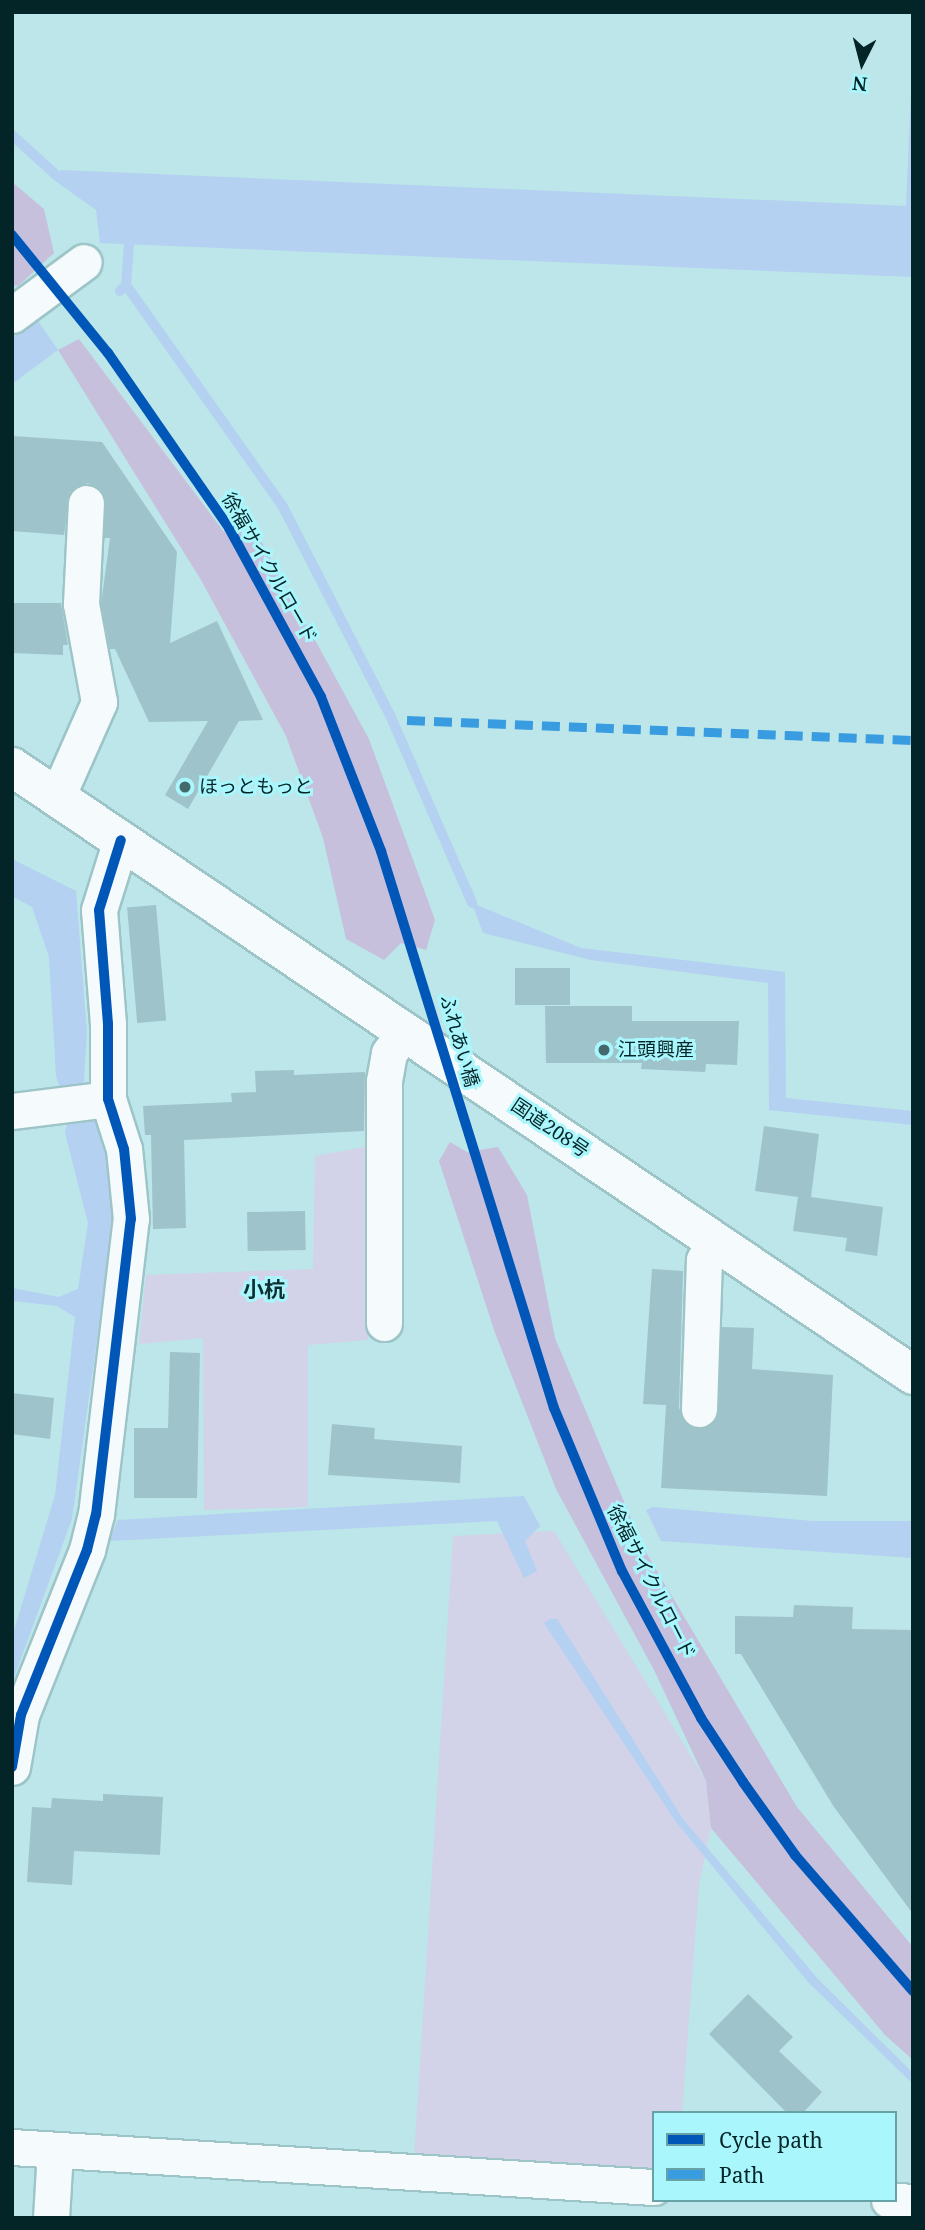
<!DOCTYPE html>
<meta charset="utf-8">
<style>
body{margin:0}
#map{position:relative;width:925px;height:2230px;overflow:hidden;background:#bce6e9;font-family:"Noto Serif","Noto Sans JP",serif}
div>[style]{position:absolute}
.green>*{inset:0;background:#d2d2e8}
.forest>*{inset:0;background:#c6c0dd}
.water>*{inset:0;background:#b4d1f1}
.stream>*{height:10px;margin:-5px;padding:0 5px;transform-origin:5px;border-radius:5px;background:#b4d1f1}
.building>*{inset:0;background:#9fc3ca;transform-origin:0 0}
.roads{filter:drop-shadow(2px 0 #9dc4c7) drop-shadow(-2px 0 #9dc4c7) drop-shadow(0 2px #9dc4c7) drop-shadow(0 -2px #9dc4c7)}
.minor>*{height:35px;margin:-17.5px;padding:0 17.5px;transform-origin:17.5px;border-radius:17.5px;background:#f5fbfc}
.trunk>*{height:38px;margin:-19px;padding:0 19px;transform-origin:19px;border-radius:19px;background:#f5fbfc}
.quiet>*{height:9px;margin-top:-4.5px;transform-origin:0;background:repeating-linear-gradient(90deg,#399ce0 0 18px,transparent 0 27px)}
.cycleway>*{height:10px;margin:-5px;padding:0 5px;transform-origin:5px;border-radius:5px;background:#0057b8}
.dots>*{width:19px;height:19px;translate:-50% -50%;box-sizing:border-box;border:4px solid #a9f6fc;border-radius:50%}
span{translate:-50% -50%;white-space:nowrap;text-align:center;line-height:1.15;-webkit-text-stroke:6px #a9f6fc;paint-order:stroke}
.street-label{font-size:19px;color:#042528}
.poi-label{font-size:19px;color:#042528}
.left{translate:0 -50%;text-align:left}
.neighbourhood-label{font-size:21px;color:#0e2f32;font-weight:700}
.frame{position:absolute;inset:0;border:14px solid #042528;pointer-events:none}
.legend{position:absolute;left:652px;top:2111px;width:245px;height:91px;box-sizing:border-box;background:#a9f6fc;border:2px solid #67a2a7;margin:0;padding:9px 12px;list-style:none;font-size:21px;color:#042528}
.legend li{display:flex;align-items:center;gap:14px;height:35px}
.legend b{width:35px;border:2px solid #67a2a7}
.north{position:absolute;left:827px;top:28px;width:70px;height:70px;-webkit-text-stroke:5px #a9f6fc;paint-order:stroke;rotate:186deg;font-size:19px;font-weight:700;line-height:28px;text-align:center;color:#042528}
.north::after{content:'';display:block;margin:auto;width:24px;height:32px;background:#042528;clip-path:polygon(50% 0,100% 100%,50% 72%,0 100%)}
</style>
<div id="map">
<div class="green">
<div style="clip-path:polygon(370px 1146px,368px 1340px,308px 1345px,308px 1507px,204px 1510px,203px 1338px,139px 1344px,146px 1275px,313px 1269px,315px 1156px)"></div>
<div style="clip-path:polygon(554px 1531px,706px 1781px,711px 1828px,699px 1885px,682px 2113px,654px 2113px,654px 2173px,414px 2159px,453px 1536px)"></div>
</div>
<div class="forest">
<div style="clip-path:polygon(12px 182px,44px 209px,54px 253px,18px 286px,12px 285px)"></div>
<div style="clip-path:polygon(79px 339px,224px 532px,254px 528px,369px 739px,435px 920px,426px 950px,401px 943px,384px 960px,346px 939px,323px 838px,286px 736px,201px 580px,58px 350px)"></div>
<div style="clip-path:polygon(450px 1142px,467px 1152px,498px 1147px,527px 1195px,555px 1338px,644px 1549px,797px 1807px,913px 1947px,913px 2060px,885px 2035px,711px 1828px,706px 1781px,655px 1672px,556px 1489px,495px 1333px,439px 1161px)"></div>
</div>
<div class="water">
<div style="clip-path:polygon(913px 46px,913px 277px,100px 243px,96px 210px,54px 180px,61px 170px,906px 206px)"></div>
<div style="clip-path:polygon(38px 321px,58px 350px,12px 384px,12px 338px)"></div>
<div style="clip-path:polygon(12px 859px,76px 891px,87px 1033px,83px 1093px,104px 1136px,112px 1190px,110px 1247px,72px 1519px,12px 1683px,12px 1637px,55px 1495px,75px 1317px,57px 1306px,12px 1301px,12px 1288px,59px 1297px,78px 1289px,88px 1223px,65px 1133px,69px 1115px,56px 1076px,49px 957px,32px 907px,12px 896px)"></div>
<div style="clip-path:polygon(472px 903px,581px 948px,785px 972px,786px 1098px,913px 1111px,913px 1125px,769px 1110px,768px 983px,591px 960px,483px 933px)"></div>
<div style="clip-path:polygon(524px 1496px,540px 1526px,525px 1541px,537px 1571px,524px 1578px,497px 1521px,109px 1541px,118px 1520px)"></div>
<div style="clip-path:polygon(653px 1507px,813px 1521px,913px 1521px,913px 1558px,661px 1541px,646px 1510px)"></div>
<div style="clip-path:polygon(550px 1619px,557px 1619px,683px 1819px,818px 1979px,913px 2073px,913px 2084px,808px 1982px,676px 1822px,544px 1623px)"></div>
</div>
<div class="stream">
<div style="left:12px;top:135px;width:61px;rotate:42.3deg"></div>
<div style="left:57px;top:176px;width:14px;rotate:21deg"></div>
<div style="left:126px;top:285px;width:270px;rotate:54.7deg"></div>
<div style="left:282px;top:505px;width:236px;rotate:62.8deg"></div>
<div style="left:390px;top:715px;width:205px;rotate:66.4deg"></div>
<div style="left:120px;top:291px;width:8px;rotate:-45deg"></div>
<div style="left:126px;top:285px;width:55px;rotate:-85.8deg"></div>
</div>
<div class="building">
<div style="clip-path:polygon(12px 436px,102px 442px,177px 552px,170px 643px,217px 621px,263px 720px,239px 721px,188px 809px,165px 795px,208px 721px,149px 722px,115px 649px,110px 649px,101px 604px,110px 538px,104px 538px,104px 494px,88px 483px,70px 492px,64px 535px,12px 531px)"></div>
<div style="clip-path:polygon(12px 603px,61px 603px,68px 645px,63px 645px,63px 655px,12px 653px)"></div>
<div style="left:156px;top:905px;width:116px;height:29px;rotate:85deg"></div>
<div style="left:515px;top:968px;width:55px;height:37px"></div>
<div style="clip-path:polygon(545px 1006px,632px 1006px,632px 1021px,739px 1021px,737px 1065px,706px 1064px,705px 1072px,641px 1069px,642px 1063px,546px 1063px)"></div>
<div style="clip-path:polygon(294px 1070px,294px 1075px,365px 1072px,364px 1131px,184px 1140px,186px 1228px,153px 1229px,151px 1135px,145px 1135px,143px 1106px,232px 1102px,231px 1093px,256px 1092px,255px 1071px)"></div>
<div style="clip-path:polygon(764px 1126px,819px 1134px,811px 1197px,883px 1207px,877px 1256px,845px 1251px,847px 1238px,793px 1231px,798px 1197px,755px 1191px)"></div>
<div style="left:305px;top:1211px;width:39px;height:58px;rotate:89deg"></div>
<div style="clip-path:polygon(652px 1269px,683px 1271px,679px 1408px,689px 1426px,708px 1427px,716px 1419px,722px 1327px,754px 1328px,752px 1369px,833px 1375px,827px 1496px,661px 1488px,666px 1405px,643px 1404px)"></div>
<div style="clip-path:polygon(170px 1352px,200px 1353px,197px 1498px,134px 1498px,134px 1428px,168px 1428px)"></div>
<div style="clip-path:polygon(12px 1393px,54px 1398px,50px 1439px,12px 1434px)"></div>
<div style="clip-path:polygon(332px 1424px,375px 1428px,374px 1439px,462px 1446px,460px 1483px,328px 1475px)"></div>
<div style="clip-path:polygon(794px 1605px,853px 1607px,852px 1629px,913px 1630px,913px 1914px,834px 1807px,741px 1654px,735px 1654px,735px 1616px,793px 1617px)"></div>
<div style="clip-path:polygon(103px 1794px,163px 1797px,160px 1855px,74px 1851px,72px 1885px,27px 1882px,32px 1807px,51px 1808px,52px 1798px,103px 1801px)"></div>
<div style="clip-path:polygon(748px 1994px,793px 2037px,779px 2051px,822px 2092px,803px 2113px,787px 2113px,709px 2034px)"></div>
</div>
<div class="roads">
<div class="minor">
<div style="left:12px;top:315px;width:89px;rotate:-36.4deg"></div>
<div style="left:57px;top:797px;width:104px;rotate:-66.1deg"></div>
<div style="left:99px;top:702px;width:100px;rotate:-100.4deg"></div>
<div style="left:81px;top:604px;width:101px;rotate:-87.2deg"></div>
<div style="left:12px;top:1111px;width:97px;rotate:-7.1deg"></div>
<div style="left:384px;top:1323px;width:242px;rotate:-90deg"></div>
<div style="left:384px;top:1081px;width:28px;rotate:-80deg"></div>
<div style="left:389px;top:1053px;width:27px;rotate:-54deg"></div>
<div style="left:699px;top:1409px;width:149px;rotate:-88.1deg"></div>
<div style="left:704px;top:1260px;width:23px;rotate:-61deg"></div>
<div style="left:12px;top:1767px;width:53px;rotate:-80.2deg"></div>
<div style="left:21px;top:1715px;width:178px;rotate:-68.2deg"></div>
<div style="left:87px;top:1550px;width:36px;rotate:-76deg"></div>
<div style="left:96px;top:1515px;width:298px;rotate:-83.3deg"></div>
<div style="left:131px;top:1219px;width:70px;rotate:-95.7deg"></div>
<div style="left:124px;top:1149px;width:52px;rotate:-107.7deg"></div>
<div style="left:108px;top:1099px;width:75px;rotate:-90deg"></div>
<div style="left:108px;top:1024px;width:114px;rotate:-94.5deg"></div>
<div style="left:99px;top:910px;width:73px;rotate:-72.6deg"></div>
<div style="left:12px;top:2147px;width:643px;rotate:3.57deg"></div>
<div style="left:889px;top:2200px;width:24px;rotate:5deg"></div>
<div style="left:51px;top:2218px;width:67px;rotate:-86.6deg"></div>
</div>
<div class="trunk">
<div style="left:12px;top:767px;width:1087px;rotate:34.01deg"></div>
</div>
</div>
<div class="quiet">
<div style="left:407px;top:720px;width:506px;rotate:2.26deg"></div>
</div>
<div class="cycleway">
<div style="left:12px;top:235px;width:152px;rotate:50.9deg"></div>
<div style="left:108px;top:353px;width:213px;rotate:55.3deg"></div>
<div style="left:229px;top:528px;width:192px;rotate:61.4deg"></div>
<div style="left:321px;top:697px;width:165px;rotate:68.7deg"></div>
<div style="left:381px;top:851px;width:583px;rotate:72.75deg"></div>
<div style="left:554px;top:1408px;width:177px;rotate:67.4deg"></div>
<div style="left:622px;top:1571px;width:167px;rotate:61.7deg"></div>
<div style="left:701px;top:1718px;width:77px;rotate:56.7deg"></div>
<div style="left:743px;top:1782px;width:90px;rotate:54.5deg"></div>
<div style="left:795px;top:1855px;width:180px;rotate:49.1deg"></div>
<div style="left:12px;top:1767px;width:53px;rotate:-80.2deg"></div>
<div style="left:21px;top:1715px;width:178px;rotate:-68.2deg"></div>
<div style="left:87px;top:1550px;width:36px;rotate:-76deg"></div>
<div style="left:96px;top:1515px;width:298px;rotate:-83.3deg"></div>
<div style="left:131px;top:1219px;width:70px;rotate:-95.7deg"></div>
<div style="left:124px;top:1149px;width:52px;rotate:-107.7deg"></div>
<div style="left:108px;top:1099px;width:75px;rotate:-90deg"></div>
<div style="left:108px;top:1024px;width:114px;rotate:-94.5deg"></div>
<div style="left:99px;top:910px;width:73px;rotate:-72.6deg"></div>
</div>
<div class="dots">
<div style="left:185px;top:787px;background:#44696c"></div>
<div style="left:604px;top:1050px;background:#44696c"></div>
</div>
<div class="street-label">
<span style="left:269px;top:568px;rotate:60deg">徐福サイクルロード</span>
<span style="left:459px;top:1041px;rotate:74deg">ふれあい橋</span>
<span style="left:550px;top:1128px;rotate:34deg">国道208号</span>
<span style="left:651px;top:1582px;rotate:63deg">徐福サイクルロード</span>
</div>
<div class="poi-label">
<span class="left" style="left:199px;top:787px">ほっともっと</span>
<span class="left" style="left:618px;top:1050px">江頭興産</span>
</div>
<div class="neighbourhood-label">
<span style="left:264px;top:1289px">小杭</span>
</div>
<div class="frame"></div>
<ul class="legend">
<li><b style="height:9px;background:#0057b8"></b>Cycle path</li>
<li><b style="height:9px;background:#399ce0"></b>Path</li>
</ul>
<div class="north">N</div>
</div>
